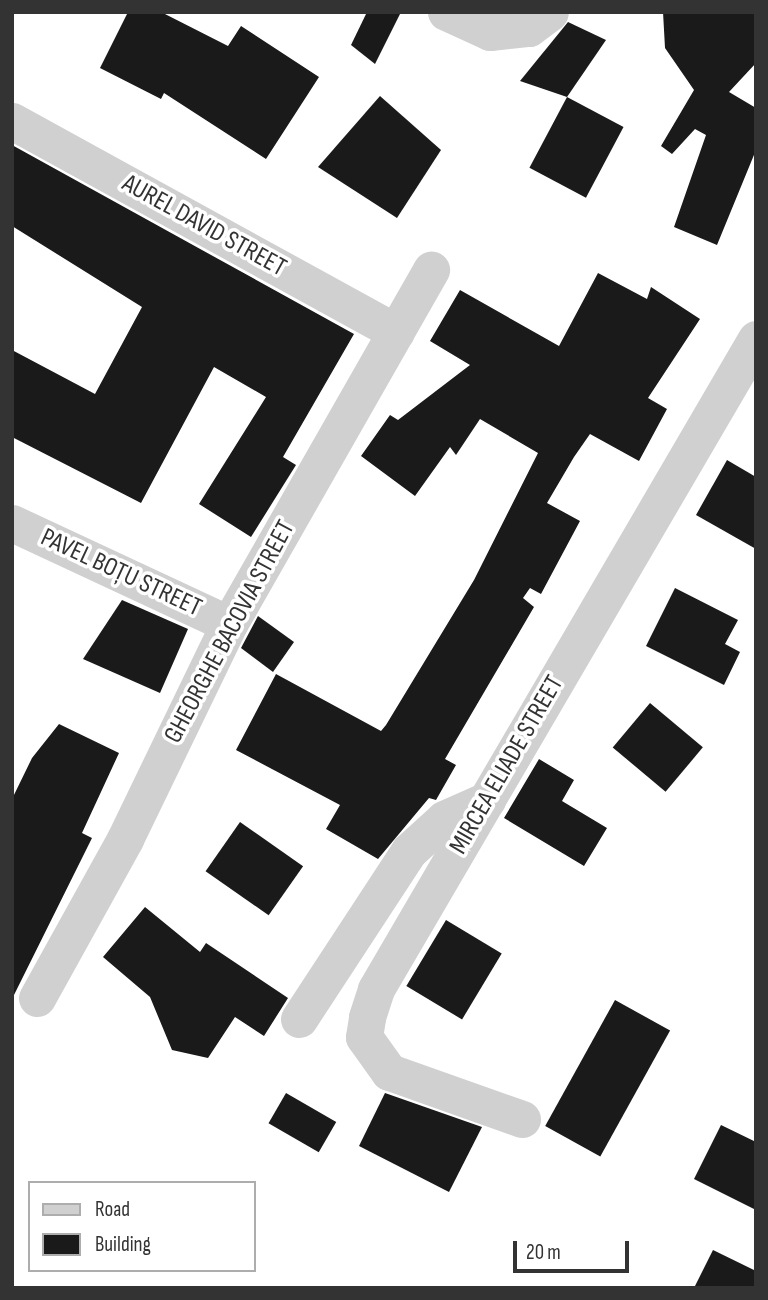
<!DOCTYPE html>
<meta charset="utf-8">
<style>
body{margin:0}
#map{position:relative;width:768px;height:1300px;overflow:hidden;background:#fff;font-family:"Sofia Sans Condensed",sans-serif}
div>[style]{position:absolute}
.building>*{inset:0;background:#1a1a1a;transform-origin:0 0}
.minor>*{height:37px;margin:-18.5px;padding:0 18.5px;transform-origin:18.5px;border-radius:18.5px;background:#d0d0d0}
span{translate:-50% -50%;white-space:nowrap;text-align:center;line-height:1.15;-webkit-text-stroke:7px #fff;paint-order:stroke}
.street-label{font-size:26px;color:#333}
.frame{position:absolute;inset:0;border:14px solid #333;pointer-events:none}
.legend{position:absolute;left:28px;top:1181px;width:228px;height:91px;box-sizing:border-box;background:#fff;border:2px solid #adadad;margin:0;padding:9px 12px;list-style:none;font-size:21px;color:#333}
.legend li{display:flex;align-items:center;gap:14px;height:35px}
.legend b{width:35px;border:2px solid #adadad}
.scale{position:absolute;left:513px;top:1241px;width:116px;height:32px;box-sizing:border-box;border:4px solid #333;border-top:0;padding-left:9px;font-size:21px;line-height:24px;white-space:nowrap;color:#333;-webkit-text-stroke:5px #fff;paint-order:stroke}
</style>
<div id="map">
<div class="building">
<div style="clip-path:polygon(128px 12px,161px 12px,228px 46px,241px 26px,319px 77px,266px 159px,164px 93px,161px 99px,100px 68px)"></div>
<div style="clip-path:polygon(367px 12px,401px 12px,375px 64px,351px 45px)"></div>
<div style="clip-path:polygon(663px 12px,756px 12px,756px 63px,729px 92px,756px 108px,756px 150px,717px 245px,674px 227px,706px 135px,695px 129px,672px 154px,661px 146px,694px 90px,665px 48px)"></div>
<div style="clip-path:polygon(568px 22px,606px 40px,567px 97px,520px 81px)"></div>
<div style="clip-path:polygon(380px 96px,441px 150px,397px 218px,318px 167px)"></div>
<div style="left:567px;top:97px;width:64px;height:80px;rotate:28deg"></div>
<div style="clip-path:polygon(12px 145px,354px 334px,283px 457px,296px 465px,251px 537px,199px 504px,266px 397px,214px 367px,141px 503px,12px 437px,12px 350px,95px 394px,142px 307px,12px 226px)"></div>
<div style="clip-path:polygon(598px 273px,647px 299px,651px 287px,700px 319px,648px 398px,667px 409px,639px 461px,590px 434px,574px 457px,547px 503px,580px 521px,541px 594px,530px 588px,523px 598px,534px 607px,445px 759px,456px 765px,436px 800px,429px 798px,378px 859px,326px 829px,340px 805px,236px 750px,276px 674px,381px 731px,386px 725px,474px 580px,538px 453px,480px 419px,456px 455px,450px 447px,415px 496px,361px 456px,390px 415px,398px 420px,470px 365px,430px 341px,460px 290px,559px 346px)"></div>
<div style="clip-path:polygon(727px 460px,756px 477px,756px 549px,696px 515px)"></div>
<div style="clip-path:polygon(675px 588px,738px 620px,725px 644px,740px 652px,724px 685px,646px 646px)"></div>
<div style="clip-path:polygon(122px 600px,188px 629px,160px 693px,83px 659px)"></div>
<div style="clip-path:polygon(258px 616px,294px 642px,273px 672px,241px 648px)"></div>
<div style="left:650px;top:703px;width:69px;height:58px;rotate:40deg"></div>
<div style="clip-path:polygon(59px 724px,119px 753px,82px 833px,92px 838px,12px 999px,12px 799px,32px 758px)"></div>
<div style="clip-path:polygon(539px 759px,574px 780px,562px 801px,607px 828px,584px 866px,504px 818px)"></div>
<div style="left:240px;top:822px;width:77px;height:60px;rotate:35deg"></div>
<div style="clip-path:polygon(145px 907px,200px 952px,206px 943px,288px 998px,264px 1036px,235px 1017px,208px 1058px,172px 1050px,150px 997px,103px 957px)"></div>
<div style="left:446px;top:920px;width:65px;height:77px;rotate:31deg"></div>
<div style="left:615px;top:1000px;width:63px;height:144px;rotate:29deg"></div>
<div style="left:286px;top:1093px;width:58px;height:35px;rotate:30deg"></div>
<div style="clip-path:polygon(385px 1093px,482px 1127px,449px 1192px,359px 1146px)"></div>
<div style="clip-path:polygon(721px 1125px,756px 1142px,756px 1210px,694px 1179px)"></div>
<div style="clip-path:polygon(713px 1250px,756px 1271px,756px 1288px,694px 1288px)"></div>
</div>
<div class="minor">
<div style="left:446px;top:12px;width:48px;rotate:24.4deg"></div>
<div style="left:490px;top:32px;width:39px;rotate:-6deg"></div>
<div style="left:529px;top:28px;width:26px;rotate:-37deg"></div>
<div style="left:12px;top:121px;width:438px;rotate:28.8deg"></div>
<div style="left:12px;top:523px;width:239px;rotate:25deg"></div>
<div style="left:37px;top:998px;width:182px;rotate:-61deg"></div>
<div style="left:125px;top:839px;width:239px;rotate:-64.2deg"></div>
<div style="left:229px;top:624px;width:408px;rotate:-60.3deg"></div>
<div style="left:299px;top:1019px;width:201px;rotate:-56.8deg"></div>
<div style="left:409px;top:851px;width:47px;rotate:-42.4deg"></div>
<div style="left:444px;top:819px;width:47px;rotate:-23.8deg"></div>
<div style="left:522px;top:1119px;width:141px;rotate:-160.5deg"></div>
<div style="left:389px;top:1072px;width:43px;rotate:-125.5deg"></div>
<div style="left:364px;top:1037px;width:20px;rotate:-81deg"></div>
<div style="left:367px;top:1017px;width:29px;rotate:-72deg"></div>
<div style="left:376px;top:989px;width:753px;rotate:-59.69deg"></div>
</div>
<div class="street-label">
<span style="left:204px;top:226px;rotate:29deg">AUREL DAVID STREET</span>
<span style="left:121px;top:573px;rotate:25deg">PAVEL BOȚU STREET</span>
<span style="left:230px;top:632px;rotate:-62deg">GHEORGHE BACOVIA STREET</span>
<span style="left:507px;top:765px;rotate:-60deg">MIRCEA ELIADE STREET</span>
</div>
<div class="frame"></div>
<ul class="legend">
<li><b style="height:9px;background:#d0d0d0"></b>Road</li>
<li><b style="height:19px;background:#1a1a1a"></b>Building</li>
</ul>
<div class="scale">20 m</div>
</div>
